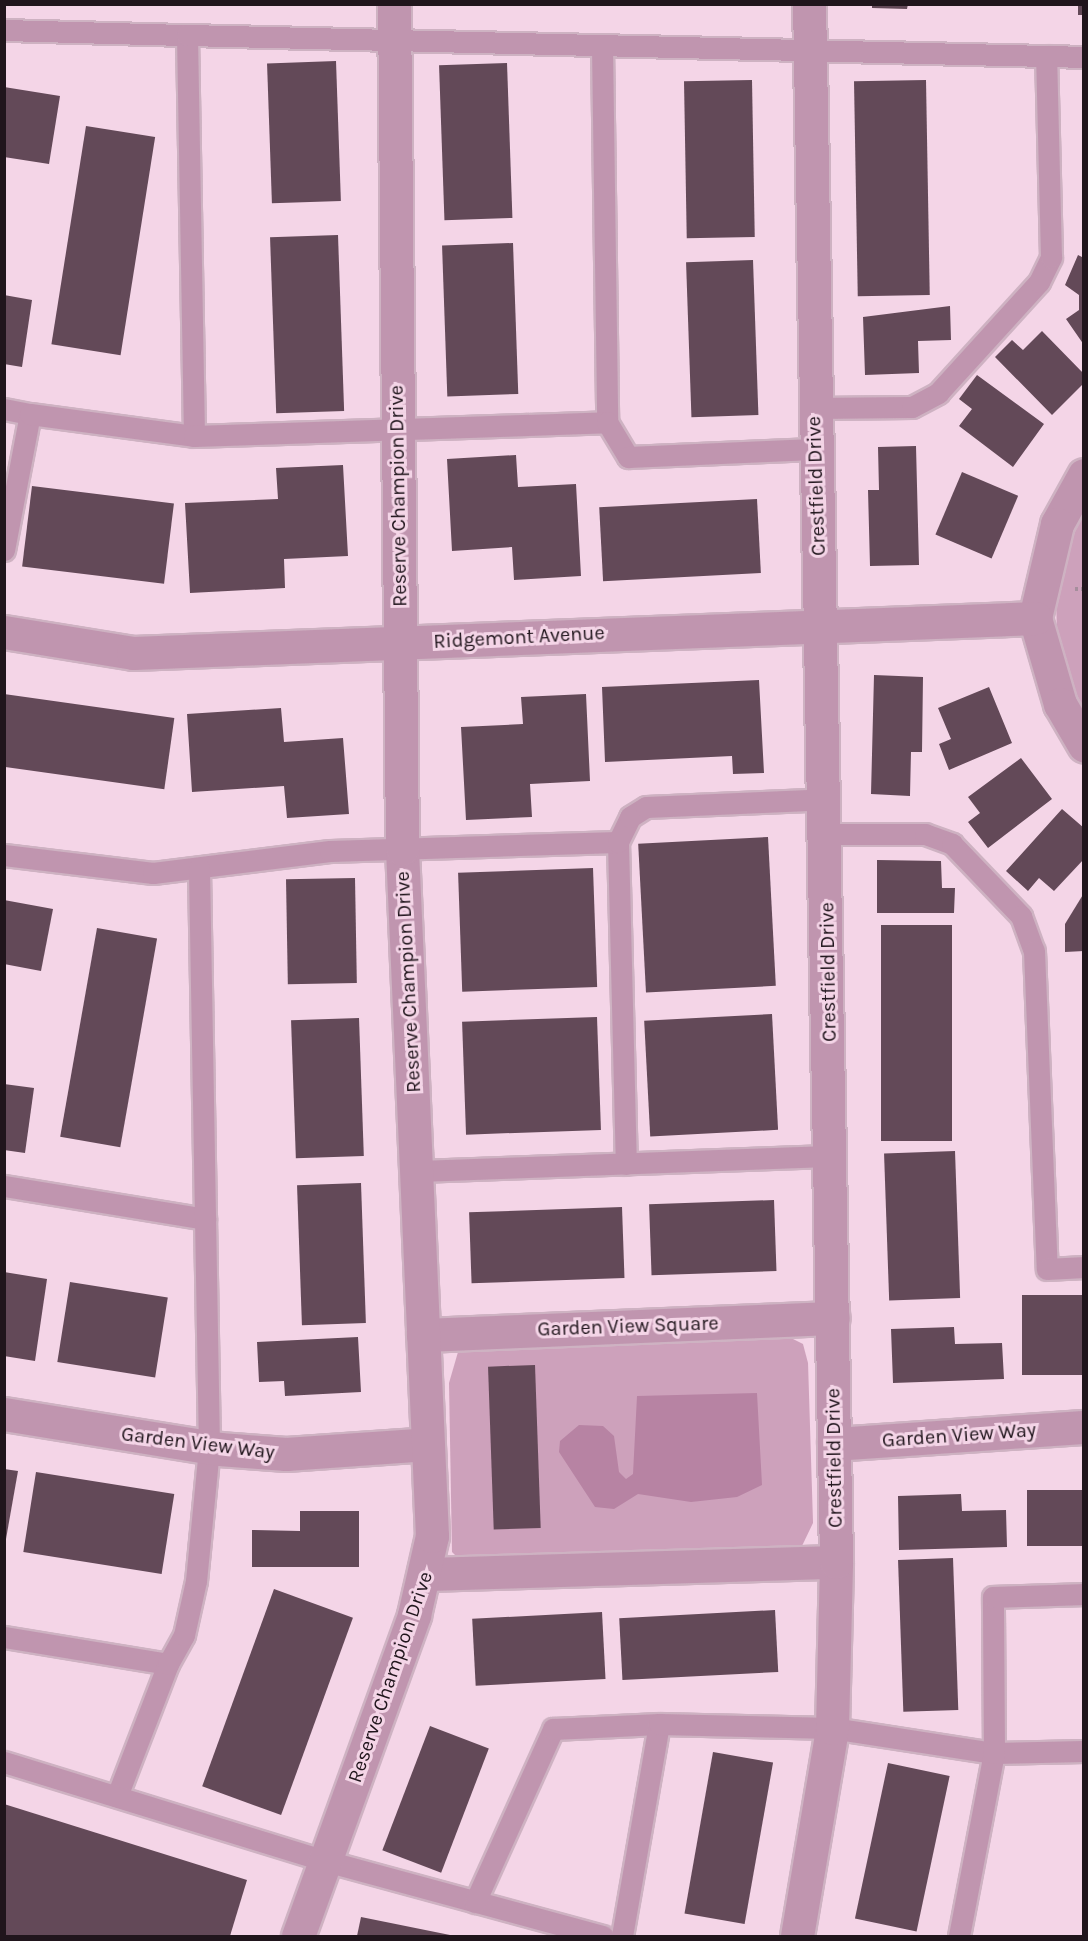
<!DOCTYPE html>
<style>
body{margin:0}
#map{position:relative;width:1088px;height:1941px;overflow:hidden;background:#f4d5e7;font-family:Karla,sans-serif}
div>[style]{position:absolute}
.green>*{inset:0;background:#cda1bb}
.water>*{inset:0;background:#b783a3}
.building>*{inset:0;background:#634958;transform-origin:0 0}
.path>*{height:4px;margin-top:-2px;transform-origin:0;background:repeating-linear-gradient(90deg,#a58e9c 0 3px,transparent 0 6px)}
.roads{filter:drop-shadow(2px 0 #ceb2c2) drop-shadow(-2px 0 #ceb2c2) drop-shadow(0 2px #ceb2c2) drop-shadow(0 -2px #ceb2c2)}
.lane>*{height:21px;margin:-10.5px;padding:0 10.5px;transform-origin:10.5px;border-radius:10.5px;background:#c095af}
.street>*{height:33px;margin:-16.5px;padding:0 16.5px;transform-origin:16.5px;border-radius:16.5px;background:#c095af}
span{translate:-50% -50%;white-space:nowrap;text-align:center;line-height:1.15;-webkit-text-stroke:6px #f4d5e7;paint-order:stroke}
.street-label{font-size:20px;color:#20151c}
.frame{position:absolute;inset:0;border:6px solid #20151c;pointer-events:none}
</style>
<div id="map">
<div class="green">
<div style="clip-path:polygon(1083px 502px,1083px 718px,1057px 640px,1056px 592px)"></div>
<div style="clip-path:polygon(783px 1334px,803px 1344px,808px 1363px,813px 1523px,802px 1546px,459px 1559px,452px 1552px,449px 1383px,458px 1352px)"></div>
</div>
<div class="water">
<div style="clip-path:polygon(757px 1393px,762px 1485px,737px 1497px,691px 1502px,638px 1494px,614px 1509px,595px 1507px,559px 1452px,560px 1441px,579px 1425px,603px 1426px,614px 1436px,619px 1472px,626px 1479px,633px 1474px,637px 1396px)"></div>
</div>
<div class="building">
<div style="clip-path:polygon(872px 4px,908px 4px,907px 9px,872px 8px)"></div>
<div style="left:1078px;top:4px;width:6px;height:11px"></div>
<div style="left:336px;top:61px;width:140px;height:69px;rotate:88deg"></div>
<div style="left:507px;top:63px;width:155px;height:68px;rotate:88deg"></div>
<div style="left:752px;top:80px;width:157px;height:68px;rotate:89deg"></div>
<div style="left:926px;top:80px;width:215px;height:72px;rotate:89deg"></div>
<div style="clip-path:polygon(4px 87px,60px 96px,49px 164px,4px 157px)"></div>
<div style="left:86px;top:126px;width:70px;height:221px;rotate:9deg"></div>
<div style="left:338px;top:235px;width:176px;height:68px;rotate:88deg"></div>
<div style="left:513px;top:243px;width:151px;height:71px;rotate:88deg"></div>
<div style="clip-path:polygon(1078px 255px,1084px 258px,1084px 345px,1066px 319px,1079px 310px,1079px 295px,1065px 285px)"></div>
<div style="left:753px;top:260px;width:155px;height:67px;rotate:88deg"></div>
<div style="clip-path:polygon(4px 295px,32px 300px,22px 367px,4px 364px)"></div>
<div style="clip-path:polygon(950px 306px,951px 340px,918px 341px,919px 373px,865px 375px,863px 317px)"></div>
<div style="clip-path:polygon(1042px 331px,1084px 374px,1084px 383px,1052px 415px,995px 357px,1012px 340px,1023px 350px)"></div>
<div style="clip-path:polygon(977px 375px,1044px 424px,1013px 467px,959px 426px,972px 409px,959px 399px)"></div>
<div style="clip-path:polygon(916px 446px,919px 565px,870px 566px,868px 490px,879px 490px,878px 447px)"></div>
<div style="clip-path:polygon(516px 455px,518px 487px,576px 484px,581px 576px,514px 580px,512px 547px,452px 551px,447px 459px)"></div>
<div style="clip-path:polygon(343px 465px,348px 556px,284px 559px,285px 588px,190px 593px,185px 503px,278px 499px,276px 468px)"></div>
<div style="left:962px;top:472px;width:61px;height:68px;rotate:23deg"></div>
<div style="left:32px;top:486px;width:143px;height:81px;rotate:7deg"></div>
<div style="left:757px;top:499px;width:74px;height:158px;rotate:87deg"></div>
<div style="clip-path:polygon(874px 675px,923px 677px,922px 752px,911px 752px,910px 796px,871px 794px)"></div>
<div style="clip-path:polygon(759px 680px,764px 773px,733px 774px,732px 756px,605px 762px,602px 687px)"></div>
<div style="clip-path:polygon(989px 687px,1012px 743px,949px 770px,939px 744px,951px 739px,938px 708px)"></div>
<div style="left:4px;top:694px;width:172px;height:72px;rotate:8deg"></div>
<div style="clip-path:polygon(586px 694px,590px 781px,530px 784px,532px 817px,466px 820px,461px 727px,523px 724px,521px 697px)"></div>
<div style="clip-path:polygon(281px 708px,284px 742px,343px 738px,349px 814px,287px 818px,284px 786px,192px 792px,187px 714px)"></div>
<div style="clip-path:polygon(1021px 758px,1052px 799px,988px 848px,968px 822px,980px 813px,968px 797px)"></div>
<div style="clip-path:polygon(1062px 809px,1084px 828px,1084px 859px,1054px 891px,1039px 878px,1028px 891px,1006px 871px)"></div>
<div style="left:768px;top:837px;width:149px;height:130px;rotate:87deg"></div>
<div style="clip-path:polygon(877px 860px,941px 861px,942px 888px,955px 888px,954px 913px,877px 913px)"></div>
<div style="left:593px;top:868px;width:119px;height:135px;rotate:88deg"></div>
<div style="left:355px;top:878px;width:105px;height:69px;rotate:89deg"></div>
<div style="clip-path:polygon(1084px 893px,1084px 951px,1065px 952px,1065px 924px)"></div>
<div style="clip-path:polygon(4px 900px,53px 909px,41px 971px,4px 964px)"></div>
<div style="left:881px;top:925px;width:71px;height:216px"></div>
<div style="left:97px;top:928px;width:61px;height:212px;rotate:10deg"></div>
<div style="left:772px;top:1014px;width:116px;height:128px;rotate:87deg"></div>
<div style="left:597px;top:1017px;width:113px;height:135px;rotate:88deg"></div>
<div style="left:359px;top:1018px;width:138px;height:68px;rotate:88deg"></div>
<div style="clip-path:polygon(4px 1084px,34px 1088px,25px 1153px,4px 1150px)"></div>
<div style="left:955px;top:1151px;width:147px;height:71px;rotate:88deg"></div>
<div style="left:361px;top:1183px;width:140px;height:64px;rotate:88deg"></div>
<div style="left:774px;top:1200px;width:71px;height:125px;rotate:88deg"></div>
<div style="left:622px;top:1207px;width:71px;height:153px;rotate:88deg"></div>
<div style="clip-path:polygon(4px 1272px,47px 1279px,35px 1361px,4px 1356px)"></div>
<div style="left:70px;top:1282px;width:99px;height:81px;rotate:9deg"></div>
<div style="left:1084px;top:1295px;width:80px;height:62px;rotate:90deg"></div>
<div style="clip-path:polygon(954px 1327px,955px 1344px,1002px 1343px,1004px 1379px,893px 1383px,891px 1329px)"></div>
<div style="clip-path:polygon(358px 1337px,361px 1392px,285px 1396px,284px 1381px,259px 1382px,257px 1342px)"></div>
<div style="left:535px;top:1365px;width:163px;height:47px;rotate:88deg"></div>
<div style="clip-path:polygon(4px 1469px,18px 1471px,6px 1539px,4px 1539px)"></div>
<div style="left:36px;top:1472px;width:140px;height:81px;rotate:9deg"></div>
<div style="left:1084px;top:1490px;width:56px;height:57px;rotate:90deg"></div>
<div style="clip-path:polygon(961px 1494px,962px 1511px,1006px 1510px,1007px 1547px,899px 1550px,898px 1496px)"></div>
<div style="clip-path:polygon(300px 1511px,359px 1511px,359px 1567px,252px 1567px,252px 1530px,300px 1531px)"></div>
<div style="left:953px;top:1558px;width:152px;height:55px;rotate:88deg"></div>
<div style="left:274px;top:1589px;width:84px;height:210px;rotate:20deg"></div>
<div style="left:775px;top:1610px;width:62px;height:156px;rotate:87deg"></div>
<div style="left:602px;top:1612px;width:67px;height:130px;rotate:87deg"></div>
<div style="left:430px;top:1726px;width:63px;height:133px;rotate:21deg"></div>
<div style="left:713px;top:1752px;width:61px;height:164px;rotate:10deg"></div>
<div style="left:888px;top:1763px;width:63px;height:159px;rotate:12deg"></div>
<div style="clip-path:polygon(4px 1804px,247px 1880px,230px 1936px,4px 1936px)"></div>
<div style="clip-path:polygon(361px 1917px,450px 1935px,450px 1936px,357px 1936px)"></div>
</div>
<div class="path">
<div style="left:1075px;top:589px;width:9px"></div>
</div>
<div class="roads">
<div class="lane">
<div style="left:4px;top:30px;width:183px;rotate:1.6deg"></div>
<div style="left:602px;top:46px;width:376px;rotate:89.2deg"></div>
<div style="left:813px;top:408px;width:99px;rotate:-0.6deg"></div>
<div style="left:912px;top:407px;width:30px;rotate:-28deg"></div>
<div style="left:938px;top:393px;width:150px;rotate:-47.7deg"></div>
<div style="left:1039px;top:282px;width:28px;rotate:-64deg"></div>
<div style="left:1051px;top:257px;width:201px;rotate:-91.4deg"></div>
<div style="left:4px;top:409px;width:26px;rotate:11deg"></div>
<div style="left:194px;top:436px;width:401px;rotate:-91deg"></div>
<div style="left:187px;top:35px;width:897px;rotate:1.4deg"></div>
<div style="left:4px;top:550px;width:138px;rotate:-79.2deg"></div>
<div style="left:30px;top:414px;width:165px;rotate:7.6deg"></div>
<div style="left:194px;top:436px;width:413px;rotate:-1.9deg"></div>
<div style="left:607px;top:422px;width:41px;rotate:59deg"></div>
<div style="left:628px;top:457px;width:185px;rotate:-2.5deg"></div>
<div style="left:827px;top:834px;width:98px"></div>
<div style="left:925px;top:834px;width:29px;rotate:20deg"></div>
<div style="left:952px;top:844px;width:100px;rotate:46.2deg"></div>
<div style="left:1021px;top:916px;width:37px;rotate:70deg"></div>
<div style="left:1034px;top:951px;width:318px;rotate:87.7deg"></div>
<div style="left:1047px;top:1269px;width:37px;rotate:-3deg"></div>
<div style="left:618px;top:842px;width:322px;rotate:88.6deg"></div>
<div style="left:4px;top:855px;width:150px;rotate:6.9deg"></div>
<div style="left:153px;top:873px;width:178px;rotate:-7.1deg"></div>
<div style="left:330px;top:851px;width:288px;rotate:-1.8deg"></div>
<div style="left:618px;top:842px;width:28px;rotate:-64deg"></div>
<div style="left:630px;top:817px;width:19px;rotate:-32deg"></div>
<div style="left:646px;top:807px;width:180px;rotate:-2.5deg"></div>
<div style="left:416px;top:1171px;width:415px;rotate:-2.1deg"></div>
<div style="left:4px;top:1186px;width:204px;rotate:9.3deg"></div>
<div style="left:4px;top:1637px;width:166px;rotate:9.3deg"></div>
<div style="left:168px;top:1664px;width:142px;rotate:111.1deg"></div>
<div style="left:168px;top:1664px;width:33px;rotate:-61deg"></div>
<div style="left:184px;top:1635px;width:55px;rotate:-77.5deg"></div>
<div style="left:196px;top:1581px;width:134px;rotate:-84.4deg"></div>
<div style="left:209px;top:1448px;width:580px;rotate:-90.99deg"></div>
<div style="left:4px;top:1762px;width:337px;rotate:17.1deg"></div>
<div style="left:326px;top:1861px;width:287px;rotate:15.2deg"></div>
<div style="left:475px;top:1902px;width:190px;rotate:-65.7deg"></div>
<div style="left:553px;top:1729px;width:106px;rotate:-2.7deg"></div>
<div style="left:622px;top:1936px;width:215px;rotate:-80.1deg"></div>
<div style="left:659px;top:1724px;width:173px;rotate:1.3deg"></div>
<div style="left:832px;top:1728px;width:164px;rotate:8.8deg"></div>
<div style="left:994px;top:1753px;width:90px;rotate:-1.3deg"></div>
<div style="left:959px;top:1936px;width:186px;rotate:-79.2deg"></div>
<div style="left:994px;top:1753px;width:156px;rotate:-90.4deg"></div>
<div style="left:993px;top:1597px;width:91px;rotate:-1.9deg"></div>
</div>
<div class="street">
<div style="left:1084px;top:475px;width:56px;rotate:118.9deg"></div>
<div style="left:1057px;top:524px;width:97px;rotate:103.2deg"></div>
<div style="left:1035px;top:618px;width:90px;rotate:73.8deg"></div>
<div style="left:1060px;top:704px;width:48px;rotate:59.7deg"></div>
<div style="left:4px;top:632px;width:131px;rotate:9.2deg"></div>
<div style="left:133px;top:653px;width:903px;rotate:-2.22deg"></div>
<div style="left:423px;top:1335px;width:410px;rotate:-2.4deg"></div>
<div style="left:4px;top:1414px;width:218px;rotate:9.2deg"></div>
<div style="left:219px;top:1449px;width:67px;rotate:4.3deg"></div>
<div style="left:286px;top:1454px;width:142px;rotate:-4deg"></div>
<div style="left:834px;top:1444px;width:251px;rotate:-3.9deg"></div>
<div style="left:427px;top:1574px;width:409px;rotate:-1.7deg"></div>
<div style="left:298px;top:1936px;width:341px;rotate:-70.1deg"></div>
<div style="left:414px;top:1615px;width:81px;rotate:-77.2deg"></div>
<div style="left:432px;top:1536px;width:688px;rotate:-92.5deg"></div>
<div style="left:402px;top:849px;width:845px;rotate:-90.54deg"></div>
<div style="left:797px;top:1936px;width:211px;rotate:-80.4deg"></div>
<div style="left:832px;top:1728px;width:166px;rotate:-88.6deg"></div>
<div style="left:836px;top:1562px;width:1558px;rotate:-90.99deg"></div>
</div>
</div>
<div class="street-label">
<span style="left:816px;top:486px;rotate:-92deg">Crestfield Drive</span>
<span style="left:398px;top:496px;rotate:-91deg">Reserve Champion Drive</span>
<span style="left:519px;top:637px;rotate:-3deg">Ridgemont Avenue</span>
<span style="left:828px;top:972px;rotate:-91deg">Crestfield Drive</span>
<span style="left:408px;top:982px;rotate:-93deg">Reserve Champion Drive</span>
<span style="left:628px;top:1326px;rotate:-2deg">Garden View Square</span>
<span style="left:959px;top:1435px;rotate:-4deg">Garden View Way</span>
<span style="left:198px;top:1443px;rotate:7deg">Garden View Way</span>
<span style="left:834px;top:1458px;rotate:-91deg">Crestfield Drive</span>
<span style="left:390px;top:1677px;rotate:-71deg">Reserve Champion Drive</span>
</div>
<div class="frame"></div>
</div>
